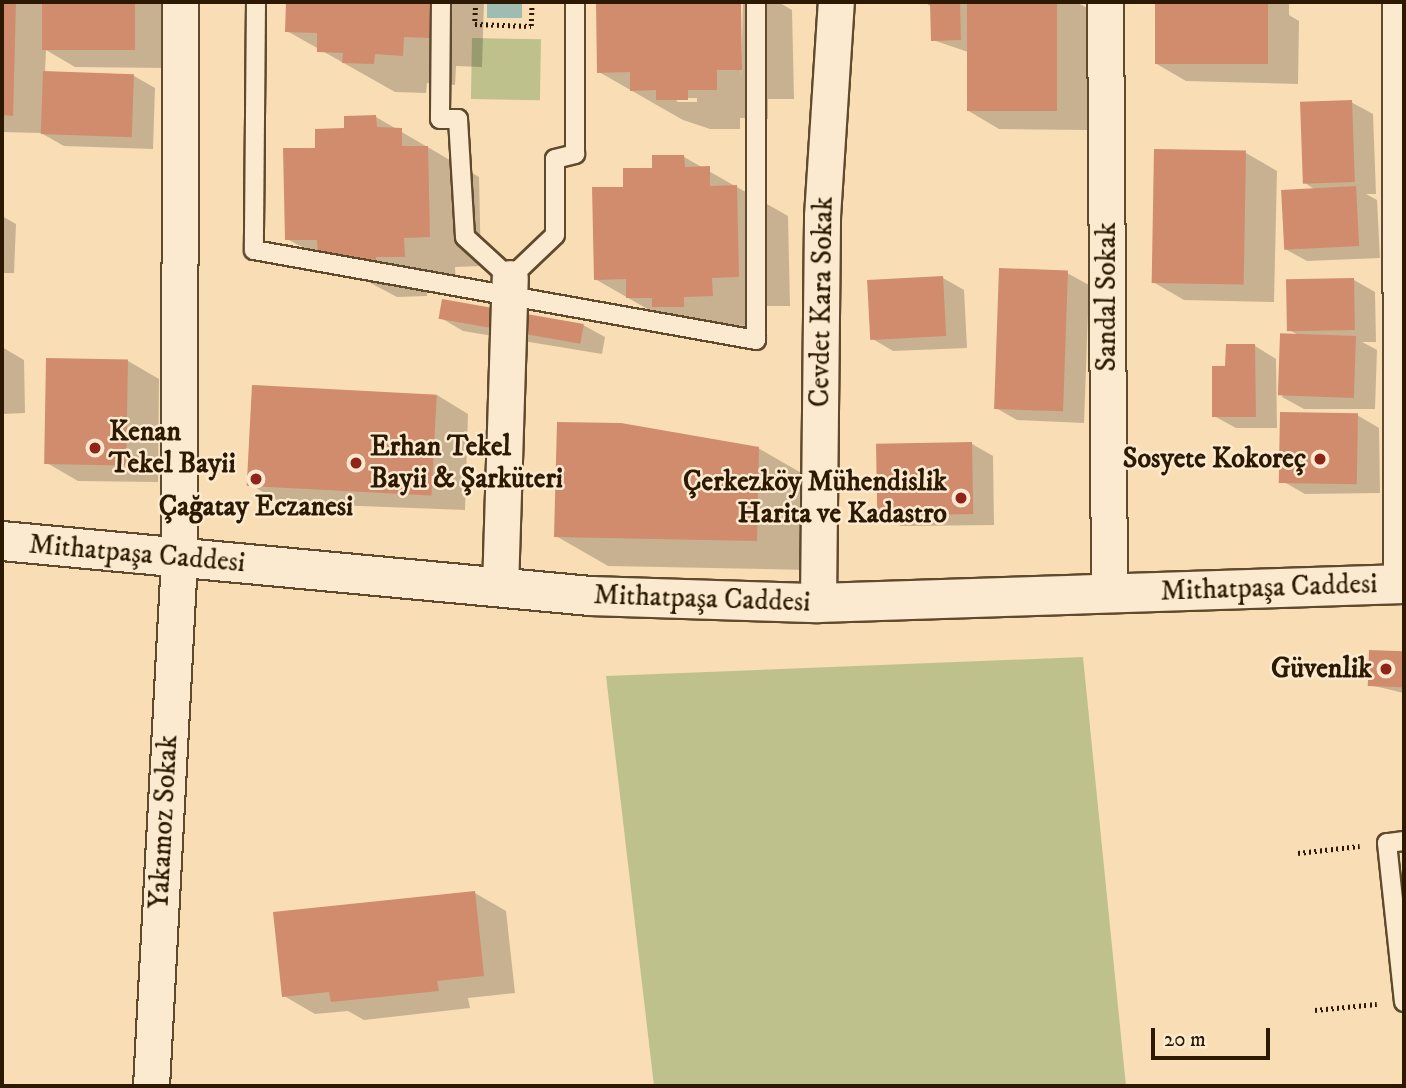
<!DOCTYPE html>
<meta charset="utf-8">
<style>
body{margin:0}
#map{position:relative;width:1406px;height:1088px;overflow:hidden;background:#f9deb5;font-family:"IM FELL DW Pica",serif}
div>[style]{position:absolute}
.green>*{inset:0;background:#bfc18c;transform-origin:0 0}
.water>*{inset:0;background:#9ebcb1;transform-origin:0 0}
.shadow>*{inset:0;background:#0003}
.building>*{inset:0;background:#d18c6e;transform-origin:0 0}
.path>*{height:4.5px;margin-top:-2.25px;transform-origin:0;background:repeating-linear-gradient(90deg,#2d1901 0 2px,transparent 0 5.5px)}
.roads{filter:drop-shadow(2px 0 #604a2e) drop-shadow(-2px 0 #604a2e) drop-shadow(0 2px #604a2e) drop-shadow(0 -2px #604a2e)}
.service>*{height:18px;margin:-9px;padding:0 9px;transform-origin:9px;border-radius:9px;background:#fbeacf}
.minor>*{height:35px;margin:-17.5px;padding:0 17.5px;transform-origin:17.5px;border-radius:17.5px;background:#fbeacf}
.tertiary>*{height:38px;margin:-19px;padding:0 19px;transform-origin:19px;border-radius:19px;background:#fbeacf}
.dots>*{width:19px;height:19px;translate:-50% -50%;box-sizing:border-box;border:4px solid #fbeacf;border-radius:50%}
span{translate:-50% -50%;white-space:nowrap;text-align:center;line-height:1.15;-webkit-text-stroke:5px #fbeacf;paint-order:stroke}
.street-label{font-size:28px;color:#2d1901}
.poi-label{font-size:28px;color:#2d1901;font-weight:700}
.left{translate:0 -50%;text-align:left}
.right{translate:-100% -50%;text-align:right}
.frame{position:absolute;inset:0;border:4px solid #2d1901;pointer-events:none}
.scale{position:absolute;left:1151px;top:1028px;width:119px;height:32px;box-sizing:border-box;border:4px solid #2d1901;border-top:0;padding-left:9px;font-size:21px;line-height:24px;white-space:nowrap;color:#2d1901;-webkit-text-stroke:5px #fbeacf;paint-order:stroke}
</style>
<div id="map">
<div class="green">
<div style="left:472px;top:38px;width:69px;height:61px;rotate:1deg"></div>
<div style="clip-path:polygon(1083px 657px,1126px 1086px,654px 1086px,606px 676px)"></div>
</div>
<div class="water">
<div style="left:487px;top:2px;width:35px;height:16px"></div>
</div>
<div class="shadow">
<div style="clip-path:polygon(2px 2px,166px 2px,165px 68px,75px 67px,46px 50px,45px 73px,134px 76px,155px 88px,153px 149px,64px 146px,41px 133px,2px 132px)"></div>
<div style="clip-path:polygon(288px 2px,484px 2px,482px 67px,456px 66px,455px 85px,427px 83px,426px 93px,395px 92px,287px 31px)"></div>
<div style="clip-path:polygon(evenodd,598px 2px,740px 2px,741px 79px,743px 2px,778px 2px,792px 10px,794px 99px,768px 99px,768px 119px,740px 118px,740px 129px,710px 129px,683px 120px,599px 72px,598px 2px,674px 98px,697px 98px,697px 102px,678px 102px,674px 98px)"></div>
<div style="clip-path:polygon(1076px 2px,1089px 9px,1087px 130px,999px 129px,967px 110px,968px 52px,933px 40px,932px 8px,925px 2px)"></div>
<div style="clip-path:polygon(1157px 2px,1289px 2px,1289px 15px,1299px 21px,1298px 84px,1186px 81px,1155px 63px)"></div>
<div style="clip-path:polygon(1351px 102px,1373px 114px,1376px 194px,1366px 194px,1377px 200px,1380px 258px,1307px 261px,1285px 249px,1314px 189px,1305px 183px)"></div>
<div style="clip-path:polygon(376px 117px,479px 177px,481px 266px,455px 267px,456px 286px,427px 286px,427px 296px,397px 297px,287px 239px,317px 150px)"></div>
<div style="clip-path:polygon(1246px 153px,1277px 171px,1274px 302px,1184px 300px,1153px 282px)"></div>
<div style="clip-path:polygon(684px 157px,788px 216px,790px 306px,763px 306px,764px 325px,735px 326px,735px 336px,679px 327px,595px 279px,625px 189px)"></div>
<div style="clip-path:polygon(2px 216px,16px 224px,14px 273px,2px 273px)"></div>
<div style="clip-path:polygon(1067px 273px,1089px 285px,1084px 423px,1017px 420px,996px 408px)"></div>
<div style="clip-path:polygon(943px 278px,964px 290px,967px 348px,893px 351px,871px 338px)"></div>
<div style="clip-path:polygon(1354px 280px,1375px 292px,1376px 342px,1362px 342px,1377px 350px,1375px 409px,1304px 409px,1282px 397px,1306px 339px,1289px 330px)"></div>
<div style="clip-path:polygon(441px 318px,583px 325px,605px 337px,602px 354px,463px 331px)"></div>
<div style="clip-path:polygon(1255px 346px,1276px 359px,1277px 428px,1236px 428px,1214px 416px,1227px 368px)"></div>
<div style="clip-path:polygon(2px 347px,24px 360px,25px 413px,2px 414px)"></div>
<div style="clip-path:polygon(128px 361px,159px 379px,158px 482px,78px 481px,47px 463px)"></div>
<div style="clip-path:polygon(437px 395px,468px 414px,465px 510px,282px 503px,251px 485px)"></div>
<div style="clip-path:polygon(1357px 415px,1379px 428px,1380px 493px,1305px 494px,1284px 482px)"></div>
<div style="clip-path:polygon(972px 444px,993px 456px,994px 525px,901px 526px,879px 514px)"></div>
<div style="clip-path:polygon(758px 448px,810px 478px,809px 570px,608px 566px,556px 536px)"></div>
<div style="clip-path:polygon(1371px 652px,1404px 653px,1404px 693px,1370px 685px)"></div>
<div style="clip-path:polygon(475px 893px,506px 911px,515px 993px,468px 998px,470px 1008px,364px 1020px,348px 1011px,315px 1014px,284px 996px)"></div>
</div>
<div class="building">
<div style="clip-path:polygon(2px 2px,16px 2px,13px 116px,2px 115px)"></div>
<div style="left:42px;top:2px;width:93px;height:48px"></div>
<div style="clip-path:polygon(286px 2px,432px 2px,430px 38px,404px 37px,403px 56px,375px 54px,374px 64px,342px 63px,343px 53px,317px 52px,317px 33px,285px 32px)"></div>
<div style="clip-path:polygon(596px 2px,741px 2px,742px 70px,717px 70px,717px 90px,688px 90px,688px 100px,656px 100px,656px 90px,630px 91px,630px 72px,597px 73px)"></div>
<div style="clip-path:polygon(923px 2px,960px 2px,961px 40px,931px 41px,930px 4px)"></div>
<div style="left:967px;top:2px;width:90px;height:109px"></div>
<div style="left:1155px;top:2px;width:113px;height:62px"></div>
<div style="left:43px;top:71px;width:91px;height:63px;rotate:2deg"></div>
<div style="left:1352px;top:100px;width:82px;height:52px;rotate:88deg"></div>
<div style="clip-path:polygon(376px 115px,377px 127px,402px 128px,402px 146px,428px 146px,430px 237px,404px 238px,405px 257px,376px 257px,376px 267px,318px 258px,317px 240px,285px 240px,283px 148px,315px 148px,315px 129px,344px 128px,344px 116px)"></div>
<div style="left:1154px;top:149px;width:92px;height:134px;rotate:1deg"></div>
<div style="clip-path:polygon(652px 155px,684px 155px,685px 167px,710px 166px,710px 186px,737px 185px,739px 277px,712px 278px,713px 296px,684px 297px,684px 307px,652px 307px,652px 298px,626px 298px,626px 279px,594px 280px,592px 187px,623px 187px,623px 168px,652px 168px)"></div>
<div style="left:1356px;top:186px;width:60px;height:75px;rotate:87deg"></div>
<div style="left:999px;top:268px;width:69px;height:141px;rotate:2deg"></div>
<div style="left:943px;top:276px;width:60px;height:76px;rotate:87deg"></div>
<div style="left:1354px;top:278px;width:52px;height:68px;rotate:89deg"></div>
<div style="left:442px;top:299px;width:144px;height:20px;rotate:10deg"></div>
<div style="left:1356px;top:336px;width:62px;height:76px;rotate:92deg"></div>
<div style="clip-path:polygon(1226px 344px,1255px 344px,1256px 417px,1212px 417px,1212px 366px,1225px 366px)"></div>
<div style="left:46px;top:358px;width:82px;height:106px;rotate:1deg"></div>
<div style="left:252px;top:385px;width:185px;height:101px;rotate:3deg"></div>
<div style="left:1280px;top:412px;width:78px;height:71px;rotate:1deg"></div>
<div style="clip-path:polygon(557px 422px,621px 423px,759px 447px,757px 541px,554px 537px)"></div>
<div style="left:972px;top:442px;width:72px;height:96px;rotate:89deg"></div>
<div style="left:1369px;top:650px;width:35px;height:36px;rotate:2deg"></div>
<div style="clip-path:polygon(475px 891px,484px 976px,437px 981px,439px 991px,331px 1002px,329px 992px,282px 997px,273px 912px)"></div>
</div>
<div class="path">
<div style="left:476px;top:2px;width:22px;rotate:93deg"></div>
<div style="left:475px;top:24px;width:56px;rotate:2deg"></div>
<div style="left:531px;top:26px;width:24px;rotate:-88deg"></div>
<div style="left:1298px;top:853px;width:62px;rotate:-6.4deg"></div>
<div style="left:1315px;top:1010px;width:62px;rotate:-5.5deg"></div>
</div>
<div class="roads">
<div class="service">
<div style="left:256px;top:2px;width:248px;rotate:90.5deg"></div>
<div style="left:254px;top:250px;width:510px;rotate:10.16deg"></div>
<div style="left:756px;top:340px;width:338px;rotate:-90deg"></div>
<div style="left:441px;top:2px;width:117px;rotate:90.5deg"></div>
<div style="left:440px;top:119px;width:18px"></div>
<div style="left:458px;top:119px;width:118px;rotate:86.6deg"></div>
<div style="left:465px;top:237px;width:61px;rotate:42.3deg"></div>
<div style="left:510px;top:278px;width:62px;rotate:-43.7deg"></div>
<div style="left:555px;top:235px;width:76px;rotate:-90deg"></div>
<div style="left:555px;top:159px;width:21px;rotate:-14deg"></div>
<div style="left:575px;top:154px;width:152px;rotate:-90deg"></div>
<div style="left:1404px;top:841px;width:17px;rotate:173deg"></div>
<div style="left:1387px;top:843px;width:160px;rotate:83.9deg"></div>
</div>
<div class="minor">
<div style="left:1105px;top:2px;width:591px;rotate:89.61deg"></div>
<div style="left:1400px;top:2px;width:582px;rotate:89.9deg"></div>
<div style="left:500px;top:588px;width:310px;rotate:-88.2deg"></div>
<div style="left:818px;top:603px;width:387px;rotate:-89.4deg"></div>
<div style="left:822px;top:216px;width:214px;rotate:-86.3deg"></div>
<div style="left:151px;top:1086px;width:528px;rotate:-86.96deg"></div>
<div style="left:179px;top:559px;width:557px;rotate:-89.9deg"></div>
</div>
<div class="tertiary">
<div style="left:2px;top:541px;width:591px;rotate:5.34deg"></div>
<div style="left:590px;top:596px;width:228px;rotate:1.8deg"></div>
<div style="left:818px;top:603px;width:586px;rotate:-1.86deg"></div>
</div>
</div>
<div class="dots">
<div style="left:95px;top:448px;background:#8f2418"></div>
<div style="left:1320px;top:459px;background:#8f2418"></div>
<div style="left:356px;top:463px;background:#8f2418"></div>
<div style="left:256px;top:479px;background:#8f2418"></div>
<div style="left:961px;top:498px;background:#8f2418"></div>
<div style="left:1386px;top:669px;background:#8f2418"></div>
</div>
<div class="street-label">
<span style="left:1107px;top:297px;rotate:-90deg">Sandal Sokak</span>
<span style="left:822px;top:302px;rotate:-89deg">Cevdet Kara Sokak</span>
<span style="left:137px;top:554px;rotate:5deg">Mithatpaşa Caddesi</span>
<span style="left:1269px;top:588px;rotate:-2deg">Mithatpaşa Caddesi</span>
<span style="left:702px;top:599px;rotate:2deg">Mithatpaşa Caddesi</span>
<span style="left:164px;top:822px;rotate:-87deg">Yakamoz Sokak</span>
</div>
<div class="poi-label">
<span class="left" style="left:109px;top:448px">Kenan<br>Tekel Bayii</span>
<span class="left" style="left:370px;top:463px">Erhan Tekel<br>Bayii &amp; Şarküteri</span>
<span class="right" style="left:1306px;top:459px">Sosyete Kokoreç</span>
<span class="right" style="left:947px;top:498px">Çerkezköy Mühendislik<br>Harita ve Kadastro</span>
<span style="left:256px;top:507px">Çağatay Eczanesi</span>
<span class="right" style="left:1372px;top:669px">Güvenlik</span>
</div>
<div class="frame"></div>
<div class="scale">20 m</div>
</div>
